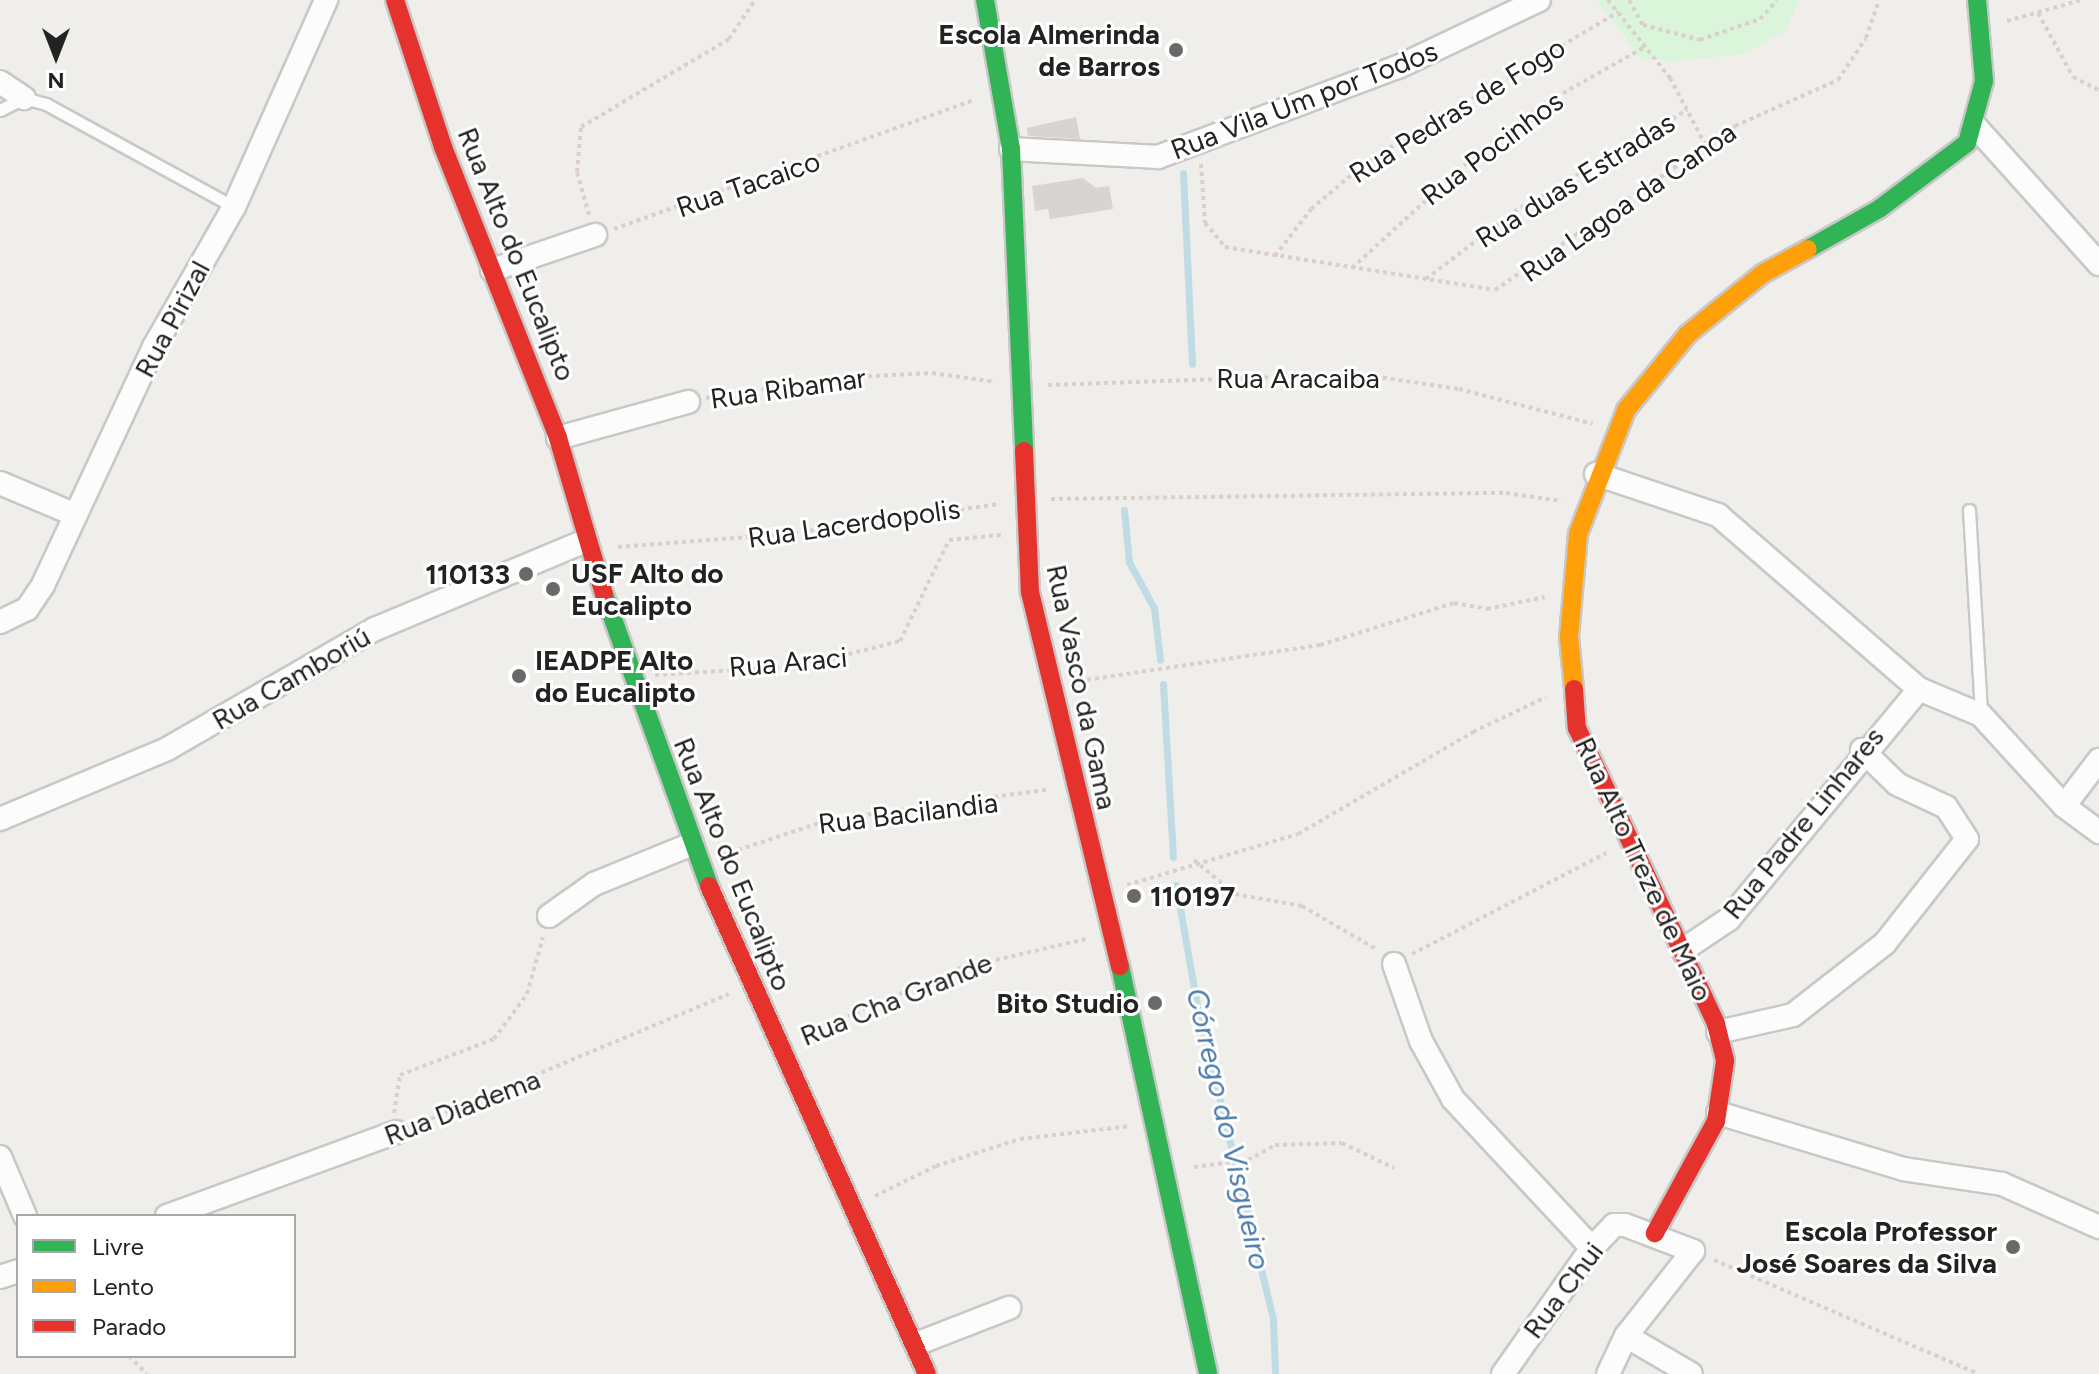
<!DOCTYPE html>
<meta charset="utf-8">
<style>
body{margin:0}
#map{position:relative;width:2099px;height:1374px;overflow:hidden;background:#f0eeeb;font-family:Figtree,sans-serif}
div>[style]{position:absolute}
.park>*{inset:0;background:#daf5da}
.stream>*{height:7px;margin:-3.5px;padding:0 3.5px;transform-origin:3.5px;border-radius:3.5px;background:#bfdbe3}
.building>*{inset:0;background:#d7d4d2}
.path>*{height:4px;margin-top:-2px;transform-origin:0;background:repeating-linear-gradient(90deg,#dccecd 0 4px,transparent 0 8px)}
.roads{filter:drop-shadow(2px 0 #c9c8c7) drop-shadow(-2px 0 #c9c8c7) drop-shadow(0 2px #c9c8c7) drop-shadow(0 -2px #c9c8c7)}
.lane>*{height:11px;margin:-5.5px;padding:0 5.5px;transform-origin:5.5px;border-radius:5.5px;background:#fdfcfc}
.street>*{height:22px;margin:-11px;padding:0 11px;transform-origin:11px;border-radius:11px;background:#fdfcfc}
.fast>*{height:18px;margin:-9px;padding:0 9px;transform-origin:9px;border-radius:9px;background:#30b455}
.slow>*{height:18px;margin:-9px;padding:0 9px;transform-origin:9px;border-radius:9px;background:#ff9f0a}
.jam>*{height:18px;margin:-9px;padding:0 9px;transform-origin:9px;border-radius:9px;background:#e5322d}
.dots>*{width:22px;height:22px;translate:-50% -50%;box-sizing:border-box;border:4px solid #fff;border-radius:50%}
span{translate:-50% -50%;white-space:nowrap;text-align:center;line-height:1.15;-webkit-text-stroke:6px #fff;paint-order:stroke}
.poi-label{font-size:28px;color:#222;font-weight:700}
.right{translate:-100% -50%;text-align:right}
.left{translate:0 -50%;text-align:left}
.street-label{font-size:28px;color:#222}
.water-label{font-size:30px;color:#4a7aab;font-style:italic}
.legend{position:absolute;left:16px;top:1214px;width:280px;height:144px;box-sizing:border-box;background:#fff;border:2px solid #a7a7a7;margin:0;padding:10px 14px;list-style:none;font-size:24px;color:#222}
.legend li{display:flex;align-items:center;gap:16px;height:40px}
.legend b{width:40px;border:2px solid #a7a7a7}
.north{position:absolute;left:16px;top:16px;width:80px;height:80px;-webkit-text-stroke:6px #fff;paint-order:stroke;rotate:180deg;font-size:22px;font-weight:700;line-height:32px;text-align:center;color:#222}
.north::after{content:'';display:block;margin:auto;width:28px;height:36px;background:#222;clip-path:polygon(50% 0,100% 100%,50% 72%,0 100%)}
</style>
<div id="map">
<div class="park">
<div style="clip-path:polygon(1597px 0,1799px 0,1786px 30px,1744px 54px,1672px 61px,1641px 59px)"></div>
</div>
<div class="stream">
<div style="left:1183px;top:173px;width:191px;rotate:87.3deg"></div>
<div style="left:1124px;top:510px;width:52px;rotate:84.5deg"></div>
<div style="left:1129px;top:562px;width:52px;rotate:61.5deg"></div>
<div style="left:1154px;top:608px;width:52px;rotate:83.4deg"></div>
<div style="left:1163px;top:684px;width:173px;rotate:86.7deg"></div>
<div style="left:1176px;top:885px;width:128px;rotate:80.1deg"></div>
<div style="left:1198px;top:1011px;width:317px;rotate:76.3deg"></div>
<div style="left:1273px;top:1319px;width:55px;rotate:87.9deg"></div>
</div>
<div class="building">
<div style="clip-path:polygon(1076px 117px,1080px 139px,1028px 136px,1027px 128px)"></div>
<div style="clip-path:polygon(1083px 178px,1096px 188px,1109px 186px,1113px 209px,1050px 219px,1048px 209px,1035px 211px,1032px 186px)"></div>
</div>
<div class="path">
<div style="left:1608px;top:0;width:100px;rotate:51.5deg"></div>
<div style="left:1670px;top:78px;width:77px;rotate:62.1deg"></div>
<div style="left:1629px;top:0;width:29px;rotate:61deg"></div>
<div style="left:1643px;top:25px;width:59px;rotate:14.7deg"></div>
<div style="left:1700px;top:40px;width:64px;rotate:-19.3deg"></div>
<div style="left:1760px;top:19px;width:25px;rotate:-48deg"></div>
<div style="left:2038px;top:13px;width:73px;rotate:61.3deg"></div>
<div style="left:2073px;top:77px;width:29px;rotate:27deg"></div>
<div style="left:2007px;top:21px;width:77px;rotate:-15.8deg"></div>
<div style="left:1201px;top:164px;width:59px;rotate:86.1deg"></div>
<div style="left:1205px;top:223px;width:31px;rotate:50deg"></div>
<div style="left:1225px;top:247px;width:273px;rotate:9deg"></div>
<div style="left:1495px;top:290px;width:291px;rotate:-34.3deg"></div>
<div style="left:1735px;top:126px;width:113px;rotate:-24.1deg"></div>
<div style="left:1838px;top:80px;width:50px;rotate:-56.3deg"></div>
<div style="left:1866px;top:38px;width:40px;rotate:-71.1deg"></div>
<div style="left:589px;top:215px;width:45px;rotate:-105.6deg"></div>
<div style="left:577px;top:172px;width:45px;rotate:-84.9deg"></div>
<div style="left:581px;top:127px;width:172px;rotate:-30.7deg"></div>
<div style="left:729px;top:39px;width:47px;rotate:-56.3deg"></div>
<div style="left:614px;top:229px;width:382px;rotate:-19.7deg"></div>
<div style="left:1275px;top:256px;width:59px;rotate:-52.5deg"></div>
<div style="left:1311px;top:209px;width:76px;rotate:-40.2deg"></div>
<div style="left:1369px;top:160px;width:290px;rotate:-30.7deg"></div>
<div style="left:1352px;top:268px;width:172px;rotate:-42.4deg"></div>
<div style="left:1479px;top:152px;width:79px;rotate:-36.7deg"></div>
<div style="left:1542px;top:105px;width:118px;rotate:-29.4deg"></div>
<div style="left:1426px;top:279px;width:111px;rotate:-37.3deg"></div>
<div style="left:1514px;top:212px;width:201px;rotate:-30.5deg"></div>
<div style="left:1048px;top:385px;width:311px;rotate:-2deg"></div>
<div style="left:1359px;top:374px;width:101px;rotate:8.5deg"></div>
<div style="left:1459px;top:389px;width:138px;rotate:14.6deg"></div>
<div style="left:706px;top:398px;width:132px;rotate:-8.7deg"></div>
<div style="left:836px;top:378px;width:96px;rotate:-3deg"></div>
<div style="left:932px;top:373px;width:64px;rotate:8.1deg"></div>
<div style="left:1051px;top:499px;width:455px;rotate:-0.8deg"></div>
<div style="left:1506px;top:493px;width:56px;rotate:8.3deg"></div>
<div style="left:618px;top:547px;width:169px;rotate:-4.4deg"></div>
<div style="left:786px;top:534px;width:215px;rotate:-8deg"></div>
<div style="left:655px;top:675px;width:147px;rotate:-3.5deg"></div>
<div style="left:802px;top:666px;width:101px;rotate:-14.3deg"></div>
<div style="left:900px;top:641px;width:112px;rotate:-64.1deg"></div>
<div style="left:949px;top:540px;width:52px;rotate:-5.5deg"></div>
<div style="left:1079px;top:681px;width:244px;rotate:-8.5deg"></div>
<div style="left:1320px;top:645px;width:140px;rotate:-17.4deg"></div>
<div style="left:1454px;top:603px;width:34px;rotate:10deg"></div>
<div style="left:1487px;top:609px;width:59px;rotate:-11.7deg"></div>
<div style="left:723px;top:855px;width:111px;rotate:-18.4deg"></div>
<div style="left:828px;top:820px;width:224px;rotate:-7.9deg"></div>
<div style="left:1194px;top:860px;width:53px;rotate:39.7deg"></div>
<div style="left:1235px;top:894px;width:68px;rotate:10.2deg"></div>
<div style="left:1302px;top:906px;width:88px;rotate:30.1deg"></div>
<div style="left:1127px;top:885px;width:178px;rotate:-16.6deg"></div>
<div style="left:1298px;top:834px;width:203px;rotate:-30.2deg"></div>
<div style="left:1473px;top:732px;width:81px;rotate:-25.6deg"></div>
<div style="left:1412px;top:954px;width:219px;rotate:-27.5deg"></div>
<div style="left:804px;top:1035px;width:167px;rotate:-23.3deg"></div>
<div style="left:957px;top:969px;width:132px;rotate:-13.1deg"></div>
<div style="left:394px;top:1113px;width:38px;rotate:-81deg"></div>
<div style="left:400px;top:1075px;width:101px;rotate:-21deg"></div>
<div style="left:494px;top:1039px;width:56px;rotate:-53.7deg"></div>
<div style="left:527px;top:994px;width:59px;rotate:-74.3deg"></div>
<div style="left:416px;top:1125px;width:339px;rotate:-22.7deg"></div>
<div style="left:1194px;top:1167px;width:54px;rotate:-7.4deg"></div>
<div style="left:1248px;top:1160px;width:31px;rotate:-29deg"></div>
<div style="left:1275px;top:1145px;width:67px;rotate:-1.7deg"></div>
<div style="left:1342px;top:1143px;width:58px;rotate:25.7deg"></div>
<div style="left:875px;top:1196px;width:68px;rotate:-26.2deg"></div>
<div style="left:936px;top:1166px;width:88px;rotate:-17.8deg"></div>
<div style="left:1020px;top:1139px;width:111px;rotate:-6.7deg"></div>
<div style="left:1714px;top:1260px;width:288px;rotate:23.3deg"></div>
<div style="left:129px;top:1356px;width:25px;rotate:45deg"></div>
</div>
<div class="roads">
<div class="lane">
<div style="left:0;top:110px;width:27px;rotate:-27deg"></div>
<div style="left:24px;top:98px;width:23px;rotate:15deg"></div>
<div style="left:46px;top:104px;width:214px;rotate:28.7deg"></div>
<div style="left:1969px;top:510px;width:204px;rotate:86.6deg"></div>
</div>
<div class="street">
<div style="left:0;top:82px;width:29px;rotate:34deg"></div>
<div style="left:1976px;top:127px;width:184px;rotate:48.1deg"></div>
<div style="left:1011px;top:149px;width:147px;rotate:3.1deg"></div>
<div style="left:1158px;top:157px;width:256px;rotate:-20.6deg"></div>
<div style="left:1398px;top:67px;width:156px;rotate:-25.4deg"></div>
<div style="left:492px;top:270px;width:109px;rotate:-18.8deg"></div>
<div style="left:558px;top:438px;width:135px;rotate:-15.5deg"></div>
<div style="left:1596px;top:474px;width:129px;rotate:18.6deg"></div>
<div style="left:1718px;top:515px;width:266px;rotate:40.9deg"></div>
<div style="left:1919px;top:689px;width:67px;rotate:22.8deg"></div>
<div style="left:1981px;top:715px;width:123px;rotate:47.6deg"></div>
<div style="left:2064px;top:806px;width:44px;rotate:36.6deg"></div>
<div style="left:0;top:483px;width:82px;rotate:22.8deg"></div>
<div style="left:0;top:622px;width:30px;rotate:-26deg"></div>
<div style="left:27px;top:609px;width:29px;rotate:-56deg"></div>
<div style="left:43px;top:585px;width:263px;rotate:-65deg"></div>
<div style="left:154px;top:347px;width:161px;rotate:-60.3deg"></div>
<div style="left:234px;top:207px;width:227px;rotate:-66deg"></div>
<div style="left:2064px;top:806px;width:58px;rotate:-52.7deg"></div>
<div style="left:0;top:819px;width:181px;rotate:-22.7deg"></div>
<div style="left:167px;top:749px;width:240px;rotate:-30deg"></div>
<div style="left:375px;top:629px;width:228px;rotate:-22.7deg"></div>
<div style="left:549px;top:916px;width:55px;rotate:-35.4deg"></div>
<div style="left:594px;top:884px;width:106px;rotate:-22.2deg"></div>
<div style="left:1683px;top:950px;width:55px;rotate:-34deg"></div>
<div style="left:1729px;top:919px;width:298px;rotate:-50.4deg"></div>
<div style="left:1394px;top:964px;width:82px;rotate:70.7deg"></div>
<div style="left:1421px;top:1041px;width:66px;rotate:61.1deg"></div>
<div style="left:1453px;top:1099px;width:204px;rotate:47deg"></div>
<div style="left:1718px;top:1032px;width:77px;rotate:-12.8deg"></div>
<div style="left:1793px;top:1015px;width:117px;rotate:-38deg"></div>
<div style="left:1885px;top:943px;width:132px;rotate:-51.7deg"></div>
<div style="left:1967px;top:839px;width:38px;rotate:-123deg"></div>
<div style="left:1946px;top:807px;width:54px;rotate:-154.9deg"></div>
<div style="left:1897px;top:784px;width:49px;rotate:-135.8deg"></div>
<div style="left:1718px;top:1113px;width:193px;rotate:16.8deg"></div>
<div style="left:1903px;top:1169px;width:100px;rotate:8.6deg"></div>
<div style="left:2002px;top:1184px;width:106px;rotate:23.9deg"></div>
<div style="left:0;top:1157px;width:64px;rotate:67deg"></div>
<div style="left:167px;top:1216px;width:244px;rotate:-20.1deg"></div>
<div style="left:0;top:1277px;width:19px;rotate:-18deg"></div>
<div style="left:1626px;top:1336px;width:75px;rotate:30.3deg"></div>
<div style="left:916px;top:1344px;width:100px;rotate:-21.2deg"></div>
<div style="left:1503px;top:1374px;width:154px;rotate:-54.8deg"></div>
<div style="left:1592px;top:1248px;width:32px;rotate:-46deg"></div>
<div style="left:1614px;top:1225px;width:11px"></div>
<div style="left:1625px;top:1225px;width:73px;rotate:20.9deg"></div>
<div style="left:1693px;top:1251px;width:108px;rotate:128.2deg"></div>
<div style="left:1626px;top:1336px;width:42px;rotate:115.3deg"></div>
</div>
<div class="fast">
<div style="left:985px;top:0;width:151px;rotate:80.1deg"></div>
<div style="left:1011px;top:149px;width:302px;rotate:87.5deg"></div>
<div style="left:1808px;top:249px;width:81px;rotate:-29.4deg"></div>
<div style="left:1879px;top:209px;width:110px;rotate:-36.9deg"></div>
<div style="left:1967px;top:143px;width:64px;rotate:-74.7deg"></div>
<div style="left:1984px;top:81px;width:81px;rotate:-94.9deg"></div>
<div style="left:604px;top:594px;width:310px;rotate:70.2deg"></div>
<div style="left:1120px;top:966px;width:417px;rotate:77.8deg"></div>
</div>
<div class="slow">
<div style="left:1574px;top:689px;width:52px;rotate:-95.5deg"></div>
<div style="left:1569px;top:637px;width:103px;rotate:-85deg"></div>
<div style="left:1578px;top:534px;width:133px;rotate:-68.8deg"></div>
<div style="left:1626px;top:410px;width:98px;rotate:-50.8deg"></div>
<div style="left:1688px;top:334px;width:95px;rotate:-39deg"></div>
<div style="left:1762px;top:274px;width:52px;rotate:-28.5deg"></div>
</div>
<div class="jam">
<div style="left:395px;top:0;width:155px;rotate:71.9deg"></div>
<div style="left:443px;top:147px;width:313px;rotate:68.4deg"></div>
<div style="left:558px;top:438px;width:163px;rotate:73.6deg"></div>
<div style="left:1024px;top:451px;width:141px;rotate:87.6deg"></div>
<div style="left:1030px;top:592px;width:385px;rotate:76.5deg"></div>
<div style="left:1574px;top:689px;width:39px;rotate:86deg"></div>
<div style="left:1577px;top:728px;width:327px;rotate:64.8deg"></div>
<div style="left:1716px;top:1024px;width:38px;rotate:76deg"></div>
<div style="left:1725px;top:1061px;width:61px;rotate:98.5deg"></div>
<div style="left:1716px;top:1121px;width:128px;rotate:118.6deg"></div>
<div style="left:709px;top:886px;width:534px;rotate:65.93deg"></div>
</div>
</div>
<div class="dots">
<div style="left:1176px;top:50px;background:#6a6968"></div>
<div style="left:526px;top:574px;background:#6a6968"></div>
<div style="left:553px;top:589px;background:#6a6968"></div>
<div style="left:519px;top:676px;background:#6a6968"></div>
<div style="left:1134px;top:896px;background:#6a6968"></div>
<div style="left:1155px;top:1003px;background:#6a6968"></div>
<div style="left:2013px;top:1247px;background:#6a6968"></div>
</div>
<div class="poi-label">
<span class="right" style="left:1160px;top:50px">Escola Almerinda<br>de Barros</span>
<span class="left" style="left:571px;top:589px">USF Alto do<br>Eucalipto</span>
<span class="right" style="left:510px;top:574px">110133</span>
<span class="left" style="left:535px;top:676px">IEADPE Alto<br>do Eucalipto</span>
<span class="left" style="left:1150px;top:896px">110197</span>
<span class="right" style="left:1139px;top:1003px">Bito Studio</span>
<span class="right" style="left:1997px;top:1247px">Escola Professor<br>José Soares da Silva</span>
</div>
<div class="street-label">
<span style="left:1304px;top:100px;rotate:-21deg">Rua Vila Um por Todos</span>
<span style="left:1457px;top:110px;rotate:-32deg">Rua Pedras de Fogo</span>
<span style="left:1492px;top:148px;rotate:-37deg">Rua Pocinhos</span>
<span style="left:1575px;top:180px;rotate:-32deg">Rua duas Estradas</span>
<span style="left:748px;top:184px;rotate:-19deg">Rua Tacaico</span>
<span style="left:1628px;top:202px;rotate:-35deg">Rua Lagoa da Canoa</span>
<span style="left:517px;top:254px;rotate:68deg">Rua Alto do Eucalipto</span>
<span style="left:172px;top:319px;rotate:-62deg">Rua Pirizal</span>
<span style="left:1298px;top:378px">Rua Aracaiba</span>
<span style="left:788px;top:388px;rotate:-8deg">Rua Ribamar</span>
<span style="left:854px;top:523px;rotate:-8deg">Rua Lacerdopolis</span>
<span style="left:788px;top:662px;rotate:-5deg">Rua Araci</span>
<span style="left:291px;top:678px;rotate:-30deg">Rua Camboriú</span>
<span style="left:1082px;top:687px;rotate:78deg">Rua Vasco da Gama</span>
<span style="left:908px;top:813px;rotate:-7deg">Rua Bacilandia</span>
<span style="left:1803px;top:823px;rotate:-51deg">Rua Padre Linhares</span>
<span style="left:733px;top:864px;rotate:68deg">Rua Alto do Eucalipto</span>
<span style="left:1644px;top:869px;rotate:65deg">Rua Alto Treze de Maio</span>
<span style="left:896px;top:999px;rotate:-22deg">Rua Cha Grande</span>
<span style="left:462px;top:1107px;rotate:-21deg">Rua Diadema</span>
<span style="left:1563px;top:1290px;rotate:-53deg">Rua Chui</span>
</div>
<div class="water-label">
<span style="left:1228px;top:1129px;rotate:77deg">Córrego do Visgueiro</span>
</div>
<ul class="legend">
<li><b style="height:10px;background:#30b455"></b>Livre</li>
<li><b style="height:10px;background:#ff9f0a"></b>Lento</li>
<li><b style="height:10px;background:#e5322d"></b>Parado</li>
</ul>
<div class="north">N</div>
</div>
